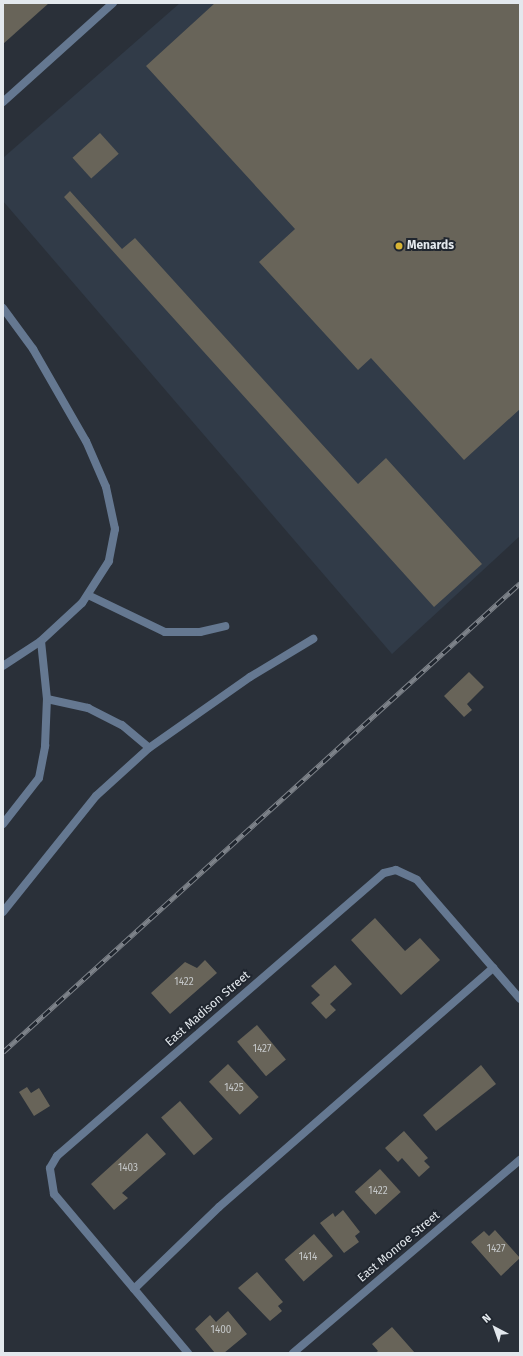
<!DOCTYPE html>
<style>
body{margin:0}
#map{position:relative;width:523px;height:1356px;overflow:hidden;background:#2a3039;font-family:"Fira Sans",sans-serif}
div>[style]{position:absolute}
.built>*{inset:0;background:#313b48}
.building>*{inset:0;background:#686459;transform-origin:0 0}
.service>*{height:8px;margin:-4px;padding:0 4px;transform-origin:4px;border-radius:4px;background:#657891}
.minor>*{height:8px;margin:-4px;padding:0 4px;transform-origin:4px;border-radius:4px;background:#657891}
.rail>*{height:4.5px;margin-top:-2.25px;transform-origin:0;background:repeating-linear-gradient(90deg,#20262f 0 9px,#7e838a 0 18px);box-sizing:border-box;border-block:1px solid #7e838a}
.dots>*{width:11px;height:11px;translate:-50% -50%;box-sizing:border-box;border:2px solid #20262f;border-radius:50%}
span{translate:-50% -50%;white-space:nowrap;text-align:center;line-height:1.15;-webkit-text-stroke:4px #20262f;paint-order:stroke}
.number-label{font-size:10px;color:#c4c7c8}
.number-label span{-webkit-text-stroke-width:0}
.poi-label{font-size:12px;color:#e3e8ed;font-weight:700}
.left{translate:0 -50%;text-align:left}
.street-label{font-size:12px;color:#e3e8ed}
.frame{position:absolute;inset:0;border:4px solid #e3e8ed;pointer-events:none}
.north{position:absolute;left:475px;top:1308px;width:40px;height:40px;-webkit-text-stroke:3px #20262f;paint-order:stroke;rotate:319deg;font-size:11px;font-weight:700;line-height:16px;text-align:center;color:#e3e8ed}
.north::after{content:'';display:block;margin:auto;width:14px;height:18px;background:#e3e8ed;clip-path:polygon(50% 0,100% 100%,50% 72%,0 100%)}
</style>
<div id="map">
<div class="built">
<div style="clip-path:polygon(180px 3px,520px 3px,520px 536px,392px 654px,3px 201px,3px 158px)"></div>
</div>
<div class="building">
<div style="clip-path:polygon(3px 3px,49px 3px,3px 44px)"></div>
<div style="clip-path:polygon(215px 3px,520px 3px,520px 409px,464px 460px,371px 358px,358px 370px,259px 262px,295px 229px,146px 66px)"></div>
<div style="left:100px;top:133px;width:28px;height:37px;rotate:48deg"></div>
<div style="clip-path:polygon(70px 191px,122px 249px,135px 238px,358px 484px,386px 458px,482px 564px,434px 607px,64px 197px)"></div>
<div style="clip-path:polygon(469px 672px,484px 687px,467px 704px,472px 710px,464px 717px,444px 696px)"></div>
<div style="clip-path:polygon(375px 918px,405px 951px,420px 938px,440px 960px,401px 995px,351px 940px)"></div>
<div style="clip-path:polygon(205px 960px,217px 973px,170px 1014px,151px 993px,185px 962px,197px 968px)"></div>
<div style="clip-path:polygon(335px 965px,352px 984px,330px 1004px,336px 1010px,326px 1019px,311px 1003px,320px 995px,311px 986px)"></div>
<div style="left:257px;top:1025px;width:45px;height:26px;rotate:50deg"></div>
<div style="left:228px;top:1064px;width:45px;height:26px;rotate:47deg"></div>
<div style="clip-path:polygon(481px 1065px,496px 1084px,436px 1131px,423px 1115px)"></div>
<div style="clip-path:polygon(27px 1087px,31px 1093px,39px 1088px,50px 1106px,34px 1116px,19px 1092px)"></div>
<div style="left:180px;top:1101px;width:50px;height:25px;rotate:49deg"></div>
<div style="clip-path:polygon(404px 1131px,428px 1158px,424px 1161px,430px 1167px,419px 1177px,402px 1158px,398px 1162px,385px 1148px)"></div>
<div style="clip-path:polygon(147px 1133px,166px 1154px,122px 1193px,128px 1198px,114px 1210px,91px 1184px)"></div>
<div style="left:380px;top:1169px;width:31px;height:34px;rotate:48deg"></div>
<div style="clip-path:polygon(343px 1210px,360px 1232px,355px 1236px,359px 1242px,344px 1253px,320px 1223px,333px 1213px,335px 1217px)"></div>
<div style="clip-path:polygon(495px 1230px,520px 1258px,501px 1276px,471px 1242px,484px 1231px,489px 1236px)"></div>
<div style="left:314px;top:1234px;width:29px;height:39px;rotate:49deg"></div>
<div style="clip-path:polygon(257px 1272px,283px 1302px,278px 1306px,282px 1311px,270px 1321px,238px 1288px)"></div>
<div style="clip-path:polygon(228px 1311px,247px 1334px,224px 1353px,215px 1353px,195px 1329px,210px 1315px,216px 1322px)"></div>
<div style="clip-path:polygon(392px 1327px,415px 1353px,375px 1353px,378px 1351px,372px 1344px)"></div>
</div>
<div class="service">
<div style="left:3px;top:308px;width:51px;rotate:53.8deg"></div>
<div style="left:33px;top:349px;width:106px;rotate:60.1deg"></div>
<div style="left:86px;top:441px;width:50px;rotate:66.5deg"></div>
<div style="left:106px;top:487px;width:43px;rotate:77.9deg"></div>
<div style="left:115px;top:529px;width:33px;rotate:101deg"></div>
<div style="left:109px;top:561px;width:50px;rotate:122.7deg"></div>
<div style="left:82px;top:603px;width:56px;rotate:137.2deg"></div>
<div style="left:41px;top:641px;width:45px;rotate:146.7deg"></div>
<div style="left:88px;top:595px;width:85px;rotate:25.7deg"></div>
<div style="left:165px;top:632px;width:35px"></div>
<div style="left:200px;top:632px;width:26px;rotate:-13deg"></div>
<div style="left:47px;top:699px;width:42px;rotate:12.4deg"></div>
<div style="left:88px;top:708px;width:38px;rotate:27deg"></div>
<div style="left:122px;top:725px;width:35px;rotate:40deg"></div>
<div style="left:3px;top:824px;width:58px;rotate:-52deg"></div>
<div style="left:39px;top:778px;width:33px;rotate:-79deg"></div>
<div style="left:45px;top:746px;width:47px;rotate:-87.6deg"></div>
<div style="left:47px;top:699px;width:58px;rotate:-95.9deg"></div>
<div style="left:3px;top:912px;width:149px;rotate:-51.3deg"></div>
<div style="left:96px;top:796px;width:72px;rotate:-42.2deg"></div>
<div style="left:149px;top:748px;width:123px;rotate:-35.1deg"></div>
<div style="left:250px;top:677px;width:74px;rotate:-31.1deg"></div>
<div style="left:134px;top:1289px;width:118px;rotate:-44deg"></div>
<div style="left:219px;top:1207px;width:364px;rotate:-41.1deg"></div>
</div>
<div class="minor">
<div style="left:3px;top:102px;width:148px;rotate:-42deg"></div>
<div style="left:188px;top:1353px;width:208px;rotate:-130.1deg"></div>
<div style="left:54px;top:1194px;width:26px;rotate:-99deg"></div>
<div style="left:50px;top:1168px;width:14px;rotate:-60deg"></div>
<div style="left:57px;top:1156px;width:432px;rotate:-40.9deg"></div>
<div style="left:384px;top:873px;width:12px;rotate:-14deg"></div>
<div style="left:396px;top:870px;width:23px;rotate:25deg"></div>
<div style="left:417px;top:880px;width:157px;rotate:49.1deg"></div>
<div style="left:293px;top:1353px;width:298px;rotate:-40.4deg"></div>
</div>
<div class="rail">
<div style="left:3px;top:1052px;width:698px;rotate:-42.21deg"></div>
</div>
<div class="dots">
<div style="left:399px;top:246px;background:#d8b434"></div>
</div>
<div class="number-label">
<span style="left:184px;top:983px">1422</span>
<span style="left:262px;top:1050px">1427</span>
<span style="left:234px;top:1089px">1425</span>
<span style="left:128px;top:1169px">1403</span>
<span style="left:378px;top:1192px">1422</span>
<span style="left:496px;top:1250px">1427</span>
<span style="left:308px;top:1258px">1414</span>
<span style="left:221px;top:1331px">1400</span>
</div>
<div class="poi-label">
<span class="left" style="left:407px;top:246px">Menards</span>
</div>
<div class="street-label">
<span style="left:208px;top:1009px;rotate:-41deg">East Madison Street</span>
<span style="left:399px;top:1247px;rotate:-40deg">East Monroe Street</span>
</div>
<div class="frame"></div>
<div class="north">N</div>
</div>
